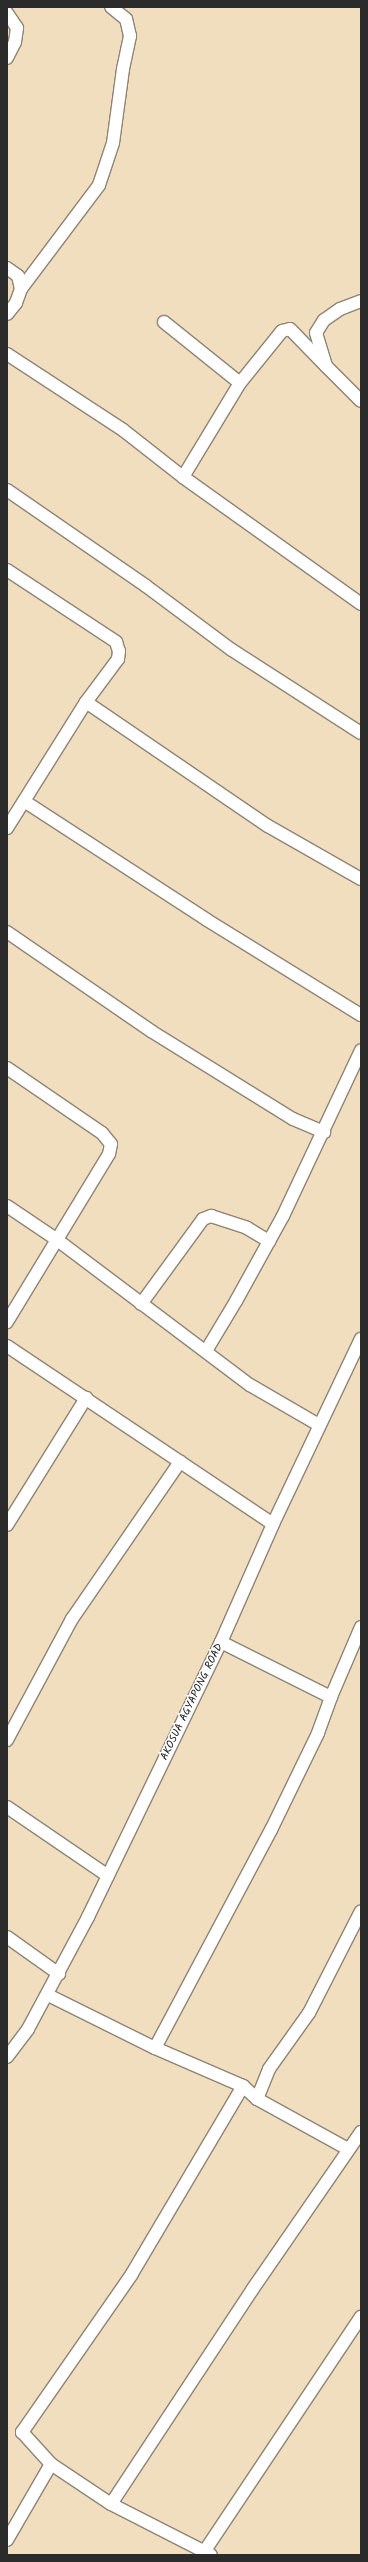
<!DOCTYPE html>
<style>
body{margin:0}
#map{position:relative;width:368px;height:2562px;overflow:hidden;background:#f0debf;font-family:Kalam,sans-serif}
div>[style]{position:absolute}
.roads{filter:drop-shadow(1px 0 #8e8475) drop-shadow(-1px 0 #8e8475) drop-shadow(0 1px #8e8475) drop-shadow(0 -1px #8e8475)}
.street>*{height:12px;margin:-6px;padding:0 6px;transform-origin:6px;border-radius:6px;background:#fff}
span{translate:-50% -50%;white-space:nowrap;text-align:center;line-height:1.15;-webkit-text-stroke:3px #fff;paint-order:stroke}
.street-label{font-size:11px;color:#2b2b2b}
.frame{position:absolute;inset:0;border:8px solid #2b2b2b;pointer-events:none}
</style>
<div id="map">
<div class="roads">
<div class="street">
<div style="left:7px;top:13px;width:18px;rotate:56deg"></div>
<div style="left:17px;top:28px;width:14px;rotate:98deg"></div>
<div style="left:15px;top:42px;width:18px;rotate:117deg"></div>
<div style="left:7px;top:268px;width:14px;rotate:36deg"></div>
<div style="left:18px;top:276px;width:13px;rotate:77deg"></div>
<div style="left:21px;top:289px;width:15px;rotate:110deg"></div>
<div style="left:16px;top:303px;width:14px;rotate:129deg"></div>
<div style="left:21px;top:289px;width:130px;rotate:-53.1deg"></div>
<div style="left:99px;top:185px;width:44px;rotate:-71.6deg"></div>
<div style="left:113px;top:143px;width:75px;rotate:-82.3deg"></div>
<div style="left:123px;top:69px;width:34px;rotate:-78deg"></div>
<div style="left:130px;top:36px;width:17px;rotate:-103deg"></div>
<div style="left:126px;top:19px;width:19px;rotate:-141deg"></div>
<div style="left:361px;top:301px;width:22px;rotate:159deg"></div>
<div style="left:340px;top:309px;width:19px;rotate:145deg"></div>
<div style="left:324px;top:320px;width:15px;rotate:122deg"></div>
<div style="left:316px;top:333px;width:34px;rotate:73deg"></div>
<div style="left:326px;top:366px;width:49px;rotate:45deg"></div>
<div style="left:164px;top:322px;width:97px;rotate:38.8deg"></div>
<div style="left:7px;top:354px;width:139px;rotate:33.2deg"></div>
<div style="left:123px;top:430px;width:76px;rotate:38.1deg"></div>
<div style="left:183px;top:477px;width:219px;rotate:35.5deg"></div>
<div style="left:183px;top:477px;width:110px;rotate:-58.8deg"></div>
<div style="left:240px;top:383px;width:67px;rotate:-51.1deg"></div>
<div style="left:282px;top:331px;width:8px;rotate:-14deg"></div>
<div style="left:290px;top:329px;width:52px;rotate:45.8deg"></div>
<div style="left:7px;top:490px;width:169px;rotate:34.6deg"></div>
<div style="left:146px;top:586px;width:107px;rotate:36.7deg"></div>
<div style="left:232px;top:650px;width:153px;rotate:32.8deg"></div>
<div style="left:7px;top:570px;width:131px;rotate:33.4deg"></div>
<div style="left:116px;top:642px;width:9px;rotate:72deg"></div>
<div style="left:119px;top:651px;width:8px;rotate:97deg"></div>
<div style="left:118px;top:659px;width:54px;rotate:126.7deg"></div>
<div style="left:86px;top:702px;width:149px;rotate:122.1deg"></div>
<div style="left:86px;top:702px;width:220px;rotate:34.3deg"></div>
<div style="left:268px;top:826px;width:107px;rotate:29.7deg"></div>
<div style="left:24px;top:801px;width:218px;rotate:33deg"></div>
<div style="left:207px;top:920px;width:181px;rotate:31.7deg"></div>
<div style="left:7px;top:932px;width:175px;rotate:34.5deg"></div>
<div style="left:151px;top:1031px;width:167px;rotate:31.8deg"></div>
<div style="left:293px;top:1119px;width:34px;rotate:23deg"></div>
<div style="left:7px;top:1068px;width:115px;rotate:34.4deg"></div>
<div style="left:102px;top:1133px;width:14px;rotate:51deg"></div>
<div style="left:111px;top:1144px;width:10px;rotate:101deg"></div>
<div style="left:109px;top:1154px;width:197px;rotate:121.3deg"></div>
<div style="left:7px;top:1206px;width:59px;rotate:34deg"></div>
<div style="left:56px;top:1239px;width:243px;rotate:37deg"></div>
<div style="left:250px;top:1385px;width:80px;rotate:30.1deg"></div>
<div style="left:141px;top:1304px;width:105px;rotate:-53.9deg"></div>
<div style="left:203px;top:1219px;width:9px;rotate:-21deg"></div>
<div style="left:211px;top:1216px;width:38px;rotate:18deg"></div>
<div style="left:247px;top:1228px;width:26px;rotate:31deg"></div>
<div style="left:7px;top:1346px;width:320px;rotate:33.8deg"></div>
<div style="left:206px;top:1351px;width:58px;rotate:-59deg"></div>
<div style="left:236px;top:1301px;width:97px;rotate:-61.1deg"></div>
<div style="left:283px;top:1216px;width:183px;rotate:-64.8deg"></div>
<div style="left:7px;top:1525px;width:150px;rotate:-58.1deg"></div>
<div style="left:221px;top:1642px;width:123px;rotate:26.6deg"></div>
<div style="left:7px;top:1740px;width:137px;rotate:-61.8deg"></div>
<div style="left:72px;top:1619px;width:191px;rotate:-55.5deg"></div>
<div style="left:7px;top:1807px;width:122px;rotate:34.3deg"></div>
<div style="left:7px;top:1937px;width:64px;rotate:35.4deg"></div>
<div style="left:48px;top:1995px;width:119px;rotate:26.4deg"></div>
<div style="left:155px;top:2048px;width:96px;rotate:23.4deg"></div>
<div style="left:243px;top:2086px;width:19px;rotate:43deg"></div>
<div style="left:257px;top:2099px;width:104px;rotate:28.8deg"></div>
<div style="left:155px;top:2048px;width:247px;rotate:-62deg"></div>
<div style="left:271px;top:1830px;width:108px;rotate:-64.1deg"></div>
<div style="left:318px;top:1733px;width:38px;rotate:-70deg"></div>
<div style="left:331px;top:1697px;width:76px;rotate:-66.8deg"></div>
<div style="left:7px;top:2057px;width:35px;rotate:-53deg"></div>
<div style="left:28px;top:2029px;width:127px;rotate:-61.8deg"></div>
<div style="left:88px;top:1917px;width:305px;rotate:-64.2deg"></div>
<div style="left:221px;top:1642px;width:129px;rotate:-66.2deg"></div>
<div style="left:273px;top:1524px;width:205px;rotate:-64.6deg"></div>
<div style="left:243px;top:2086px;width:218px;rotate:120.6deg"></div>
<div style="left:132px;top:2274px;width:193px;rotate:124.8deg"></div>
<div style="left:22px;top:2432px;width:43px;rotate:47.8deg"></div>
<div style="left:51px;top:2464px;width:72px;rotate:33.7deg"></div>
<div style="left:111px;top:2504px;width:256px;rotate:-56.6deg"></div>
<div style="left:252px;top:2290px;width:192px;rotate:-55.4deg"></div>
<div style="left:257px;top:2099px;width:32px;rotate:-68deg"></div>
<div style="left:269px;top:2069px;width:69px;rotate:-54.5deg"></div>
<div style="left:309px;top:2013px;width:114px;rotate:-63deg"></div>
<div style="left:111px;top:2504px;width:112px;rotate:27deg"></div>
<div style="left:7px;top:2540px;width:88px;rotate:-59.9deg"></div>
<div style="left:204px;top:2552px;width:283px;rotate:-56.3deg"></div>
</div>
</div>
<div class="street-label">
<span style="left:192px;top:1702px;rotate:-64deg">AKOSUA AGYAPONG ROAD</span>
</div>
<div class="frame"></div>
</div>
